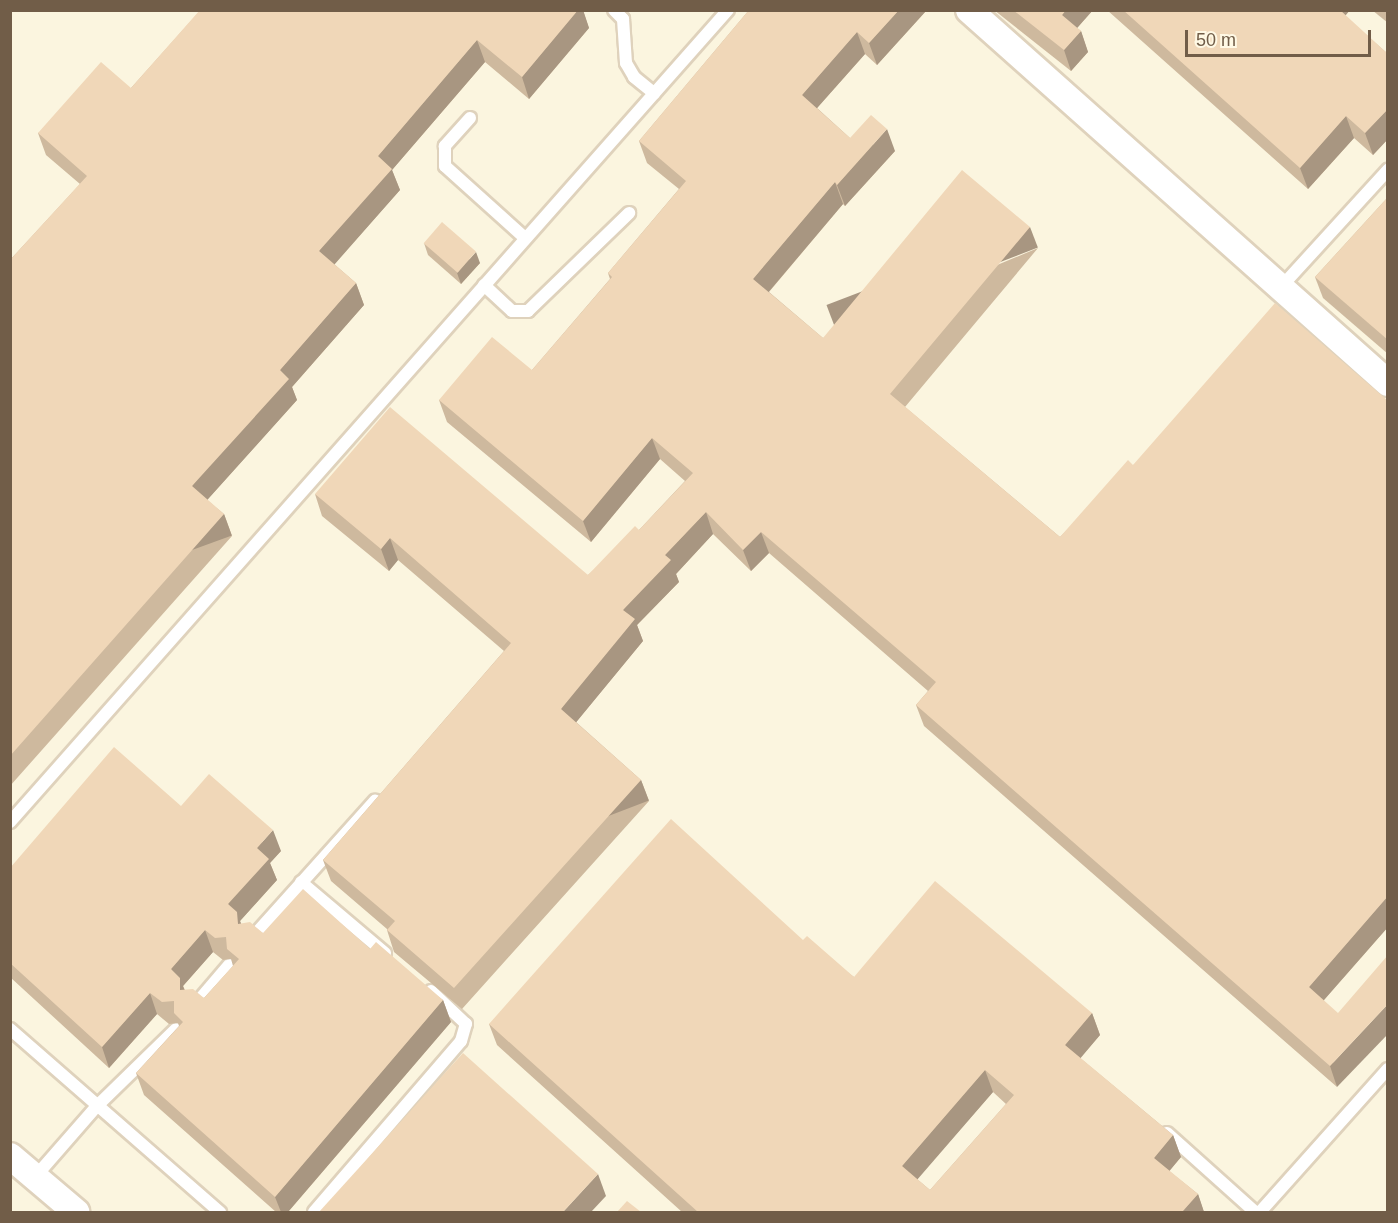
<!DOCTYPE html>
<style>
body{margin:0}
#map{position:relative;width:1398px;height:1223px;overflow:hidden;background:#fbf5df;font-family:Arial,sans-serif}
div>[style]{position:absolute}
.roads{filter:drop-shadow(2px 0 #dfd2bc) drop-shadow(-2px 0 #dfd2bc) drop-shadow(0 2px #dfd2bc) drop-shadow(0 -2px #dfd2bc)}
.lane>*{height:12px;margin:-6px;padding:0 6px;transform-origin:6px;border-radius:6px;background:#fff}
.street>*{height:26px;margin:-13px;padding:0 13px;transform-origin:13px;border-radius:13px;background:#fff}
.wall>*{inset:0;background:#ceb99e}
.shaded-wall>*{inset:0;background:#a89681;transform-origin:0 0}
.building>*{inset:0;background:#f0d7b8;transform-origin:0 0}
span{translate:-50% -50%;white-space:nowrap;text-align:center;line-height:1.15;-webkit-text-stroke:4.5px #fff9e5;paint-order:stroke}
.frame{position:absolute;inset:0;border:12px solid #715d48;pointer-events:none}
.scale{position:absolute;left:1185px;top:30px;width:186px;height:27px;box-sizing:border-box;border:3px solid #715d48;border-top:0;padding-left:8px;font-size:18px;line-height:21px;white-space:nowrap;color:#715d48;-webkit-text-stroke:4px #fff9e5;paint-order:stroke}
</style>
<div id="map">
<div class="roads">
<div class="lane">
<div style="left:614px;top:10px;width:13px;rotate:45deg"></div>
<div style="left:623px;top:19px;width:44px;rotate:86.1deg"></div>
<div style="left:626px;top:63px;width:16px;rotate:60deg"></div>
<div style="left:634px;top:77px;width:26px;rotate:39deg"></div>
<div style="left:470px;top:118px;width:38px;rotate:132deg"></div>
<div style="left:445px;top:146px;width:20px;rotate:90deg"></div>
<div style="left:445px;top:166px;width:108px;rotate:42deg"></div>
<div style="left:484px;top:285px;width:38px;rotate:43deg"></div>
<div style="left:512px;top:311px;width:16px"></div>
<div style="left:528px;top:311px;width:141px;rotate:-44.1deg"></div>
<div style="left:1281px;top:287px;width:159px;rotate:-47.6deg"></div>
<div style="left:10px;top:822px;width:1084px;rotate:-48.52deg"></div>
<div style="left:301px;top:882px;width:110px;rotate:40.2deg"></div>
<div style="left:251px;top:939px;width:186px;rotate:-48.1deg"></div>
<div style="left:194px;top:1006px;width:54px;rotate:-49.5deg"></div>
<div style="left:10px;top:1029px;width:279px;rotate:41.1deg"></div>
<div style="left:1167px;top:1133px;width:118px;rotate:41.9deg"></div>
<div style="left:35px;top:1177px;width:94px;rotate:-48.9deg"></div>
<div style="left:97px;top:1106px;width:110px;rotate:-44.3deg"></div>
<div style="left:314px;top:1212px;width:225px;rotate:-49.3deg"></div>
<div style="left:461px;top:1041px;width:18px;rotate:-74deg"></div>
<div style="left:466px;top:1024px;width:48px;rotate:-136.7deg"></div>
<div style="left:1260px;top:1212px;width:192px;rotate:-48.2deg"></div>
</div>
<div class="street">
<div style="left:969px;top:10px;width:561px;rotate:41.68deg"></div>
<div style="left:10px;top:1156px;width:87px;rotate:40.3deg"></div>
</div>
</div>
<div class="wall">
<div style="clip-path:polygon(198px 10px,583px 10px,589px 28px,529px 99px,485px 62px,392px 170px,400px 190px,334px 264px,356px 283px,364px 305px,292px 387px,297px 400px,207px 500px,224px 514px,232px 536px,10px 786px,10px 260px,80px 184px,46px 155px,38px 133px,131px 88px,199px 12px)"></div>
<div style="clip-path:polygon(749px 10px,926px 11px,877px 65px,865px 54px,817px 108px,850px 138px,895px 151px,845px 206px,843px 204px,769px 292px,823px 338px,1038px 248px,905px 407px,1060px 537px,1133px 465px,1388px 401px,1388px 927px,1324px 1000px,1337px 1087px,924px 726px,916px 705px,928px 691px,769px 553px,751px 571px,713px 534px,676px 574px,679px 582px,637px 625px,643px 641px,576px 722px,641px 780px,649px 801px,462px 1009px,394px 952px,387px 930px,387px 929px,331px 881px,323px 860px,504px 651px,398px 560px,389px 571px,322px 516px,315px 494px,588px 575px,639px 530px,685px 481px,660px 459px,591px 542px,447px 422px,439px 400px,532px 370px,610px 279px,608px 273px,679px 189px,647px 163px,639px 141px)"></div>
<div style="clip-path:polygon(994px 10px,1093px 10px,1077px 28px,1081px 31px,1088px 52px,1071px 71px)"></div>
<div style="clip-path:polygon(1107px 10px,1350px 10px,1345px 16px,1388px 54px,1388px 139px,1373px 155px,1354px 138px,1308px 189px)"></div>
<div style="clip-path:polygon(1372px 10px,1388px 10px,1388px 23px)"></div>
<div style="clip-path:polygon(1388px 197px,1388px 354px,1323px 298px,1315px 277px)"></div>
<div style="clip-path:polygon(424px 243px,480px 263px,461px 284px,428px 255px)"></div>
<div style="clip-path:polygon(evenodd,181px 806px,281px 851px,270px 863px,277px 880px,240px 921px,241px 924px,263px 933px,370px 949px,443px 1000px,451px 1022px,288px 1212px,276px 1212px,144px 1095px,136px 1073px,179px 1026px,178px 1023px,169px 1024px,157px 1014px,109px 1068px,10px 977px,10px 868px,181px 806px,213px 952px,223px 960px,231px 959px,233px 966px,204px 998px,185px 990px,183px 986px,213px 952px)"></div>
<div style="clip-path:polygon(evenodd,803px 940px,854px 977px,1092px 1013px,1100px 1035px,1080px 1058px,1173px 1135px,1181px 1157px,1169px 1171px,1198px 1194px,1204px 1212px,682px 1212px,497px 1045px,489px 1024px,803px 940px,993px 1092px,1006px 1104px,930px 1190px,917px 1179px,993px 1092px)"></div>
</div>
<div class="shaded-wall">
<div style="clip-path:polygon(578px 10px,583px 10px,589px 28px,529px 99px,522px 77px)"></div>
<div style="clip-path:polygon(899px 10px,926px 11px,877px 65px,869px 43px)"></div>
<div style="clip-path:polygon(1066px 10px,1093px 10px,1070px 36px,1062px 15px)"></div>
<div style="clip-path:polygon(1334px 10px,1350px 10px,1338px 24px)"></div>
<div style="clip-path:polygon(1081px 31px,1088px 52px,1071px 71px,1064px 50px)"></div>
<div style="clip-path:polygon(857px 32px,865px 54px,810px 116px,802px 95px)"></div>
<div style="clip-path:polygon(477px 40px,485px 62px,392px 170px,400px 190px,327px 273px,319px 251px,378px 156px)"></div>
<div style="clip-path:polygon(1388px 109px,1388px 139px,1373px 155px,1365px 133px)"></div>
<div style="clip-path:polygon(1346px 116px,1354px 138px,1308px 189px,1300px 168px)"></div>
<div style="clip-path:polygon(887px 129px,895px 151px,845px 206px,837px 185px)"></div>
<div style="clip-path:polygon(835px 182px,843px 204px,761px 301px,753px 279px)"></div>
<div style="left:1030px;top:227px;width:22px;height:218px;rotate:69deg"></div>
<div style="clip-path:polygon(476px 252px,480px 263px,461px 284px,457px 273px)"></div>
<div style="clip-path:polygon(356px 283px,364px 305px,292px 387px,297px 400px,200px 508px,192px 486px,280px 370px)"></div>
<div style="clip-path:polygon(652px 438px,660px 459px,591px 542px,583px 521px)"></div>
<div style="clip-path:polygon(706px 512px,713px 534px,676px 574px,679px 582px,637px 625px,643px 641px,569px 731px,561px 709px,623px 610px,665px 555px)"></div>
<div style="left:224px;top:514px;width:23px;height:323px;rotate:70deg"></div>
<div style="clip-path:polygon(761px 532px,769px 553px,751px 571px,743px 550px)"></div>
<div style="clip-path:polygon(390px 538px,398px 560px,389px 571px,381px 549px)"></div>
<div style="left:641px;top:780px;width:22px;height:280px;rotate:69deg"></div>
<div style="clip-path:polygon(273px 830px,281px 851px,270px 863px,277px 880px,240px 921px,245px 933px,238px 924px,228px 904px,257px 848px)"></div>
<div style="clip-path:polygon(1388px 896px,1388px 927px,1316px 1009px,1309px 987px)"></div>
<div style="clip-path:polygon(205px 930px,213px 952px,183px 986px,188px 1000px,188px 1012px,171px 969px)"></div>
<div style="clip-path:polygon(150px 993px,157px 1014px,109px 1068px,102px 1047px)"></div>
<div style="clip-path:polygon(443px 1000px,451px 1022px,288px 1212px,281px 1212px,275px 1197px)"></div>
<div style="clip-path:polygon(1388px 1004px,1388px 1034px,1337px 1087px,1330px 1066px)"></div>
<div style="clip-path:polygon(1092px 1013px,1100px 1035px,1073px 1067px,1065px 1045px)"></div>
<div style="clip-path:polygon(985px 1070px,993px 1092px,910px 1188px,902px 1166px)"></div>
<div style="clip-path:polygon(1173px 1135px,1181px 1157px,1162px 1180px,1154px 1158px)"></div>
<div style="clip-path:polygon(598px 1174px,606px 1196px,591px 1212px,563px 1212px)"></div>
<div style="clip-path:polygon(1198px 1194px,1204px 1212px,1182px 1212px)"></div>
</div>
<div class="building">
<div style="clip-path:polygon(200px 10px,578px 10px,522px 77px,477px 40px,378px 156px,392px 169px,319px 251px,356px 283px,280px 370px,289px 379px,192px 486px,224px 514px,10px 756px,10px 260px,87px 176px,38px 133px,101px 62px,131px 88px)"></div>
<div style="clip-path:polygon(749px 10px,899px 10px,869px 43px,857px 32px,802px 95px,850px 138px,871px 115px,887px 129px,837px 185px,835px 182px,753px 279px,823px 338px,962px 170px,1030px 227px,890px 394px,1060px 537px,1128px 460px,1133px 465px,1275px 303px,1388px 401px,1388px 896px,1309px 987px,1338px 1013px,1388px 955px,1388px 1004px,1330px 1066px,916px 705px,936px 682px,761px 532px,743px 550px,706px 512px,665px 555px,671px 560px,623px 610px,635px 619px,561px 709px,641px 780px,454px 988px,387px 930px,395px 921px,323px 860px,511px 643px,390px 538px,381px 549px,315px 494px,390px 407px,588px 575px,635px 526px,639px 530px,693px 473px,652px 438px,583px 521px,439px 400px,492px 337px,532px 370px,612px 277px,608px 273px,686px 181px,639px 141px)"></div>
<div style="clip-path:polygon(1013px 10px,1066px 10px,1062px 15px,1081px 31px,1064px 50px)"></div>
<div style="clip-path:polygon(1123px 10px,1340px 10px,1388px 54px,1388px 109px,1365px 133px,1346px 116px,1300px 168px)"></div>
<div style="clip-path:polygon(1388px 197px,1388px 340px,1315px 277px)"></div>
<div style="left:442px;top:222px;width:45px;height:28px;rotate:41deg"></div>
<div style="clip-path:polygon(evenodd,114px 747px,181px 806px,209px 774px,273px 830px,257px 848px,269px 859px,228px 904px,237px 912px,238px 924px,250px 922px,263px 933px,303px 889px,370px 949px,376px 942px,443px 1000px,275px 1197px,136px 1073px,183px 1022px,174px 1013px,174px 1001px,162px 1002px,150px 993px,102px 1047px,10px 963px,10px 868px,114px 747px,205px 930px,215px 938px,226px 937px,227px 949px,239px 959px,204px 998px,193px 989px,180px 990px,180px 978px,171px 969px,205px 930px)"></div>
<div style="clip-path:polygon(evenodd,671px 819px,803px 940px,807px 936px,854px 977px,935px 881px,1092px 1013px,1065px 1045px,1173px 1135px,1154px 1158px,1198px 1194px,1182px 1212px,698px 1212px,489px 1024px,671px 819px,985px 1070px,1014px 1095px,930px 1190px,902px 1166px,985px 1070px)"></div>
<div style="clip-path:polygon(463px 1053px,598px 1174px,563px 1212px,319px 1212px)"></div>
<div style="clip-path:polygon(627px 1201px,641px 1212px,617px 1212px)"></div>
</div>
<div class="frame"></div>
<div class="scale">50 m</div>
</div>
